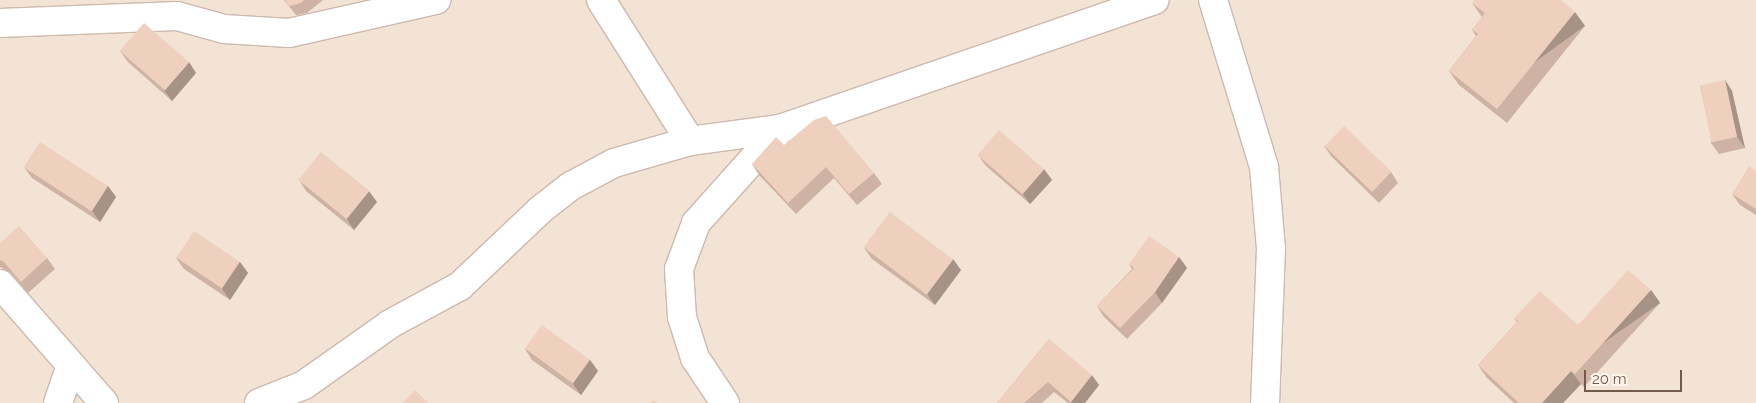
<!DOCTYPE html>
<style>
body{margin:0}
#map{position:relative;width:1756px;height:403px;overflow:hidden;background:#fbf2e6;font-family:Raleway,sans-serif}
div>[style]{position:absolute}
.residential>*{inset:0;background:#f2e3d5;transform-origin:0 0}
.roads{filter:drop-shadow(1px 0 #cdb9ad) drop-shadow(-1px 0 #cdb9ad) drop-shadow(0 1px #cdb9ad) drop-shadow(0 -1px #cdb9ad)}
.minor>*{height:28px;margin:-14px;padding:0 14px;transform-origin:14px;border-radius:14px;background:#fff}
.wall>*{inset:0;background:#ceb3a4}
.shaded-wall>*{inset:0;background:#a79286;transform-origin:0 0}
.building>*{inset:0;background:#efd0bf;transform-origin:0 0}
span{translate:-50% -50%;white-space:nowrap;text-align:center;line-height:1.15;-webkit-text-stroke:4.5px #fef6ec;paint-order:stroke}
.scale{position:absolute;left:1584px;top:370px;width:98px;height:22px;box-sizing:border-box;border:2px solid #73584c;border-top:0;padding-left:6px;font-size:15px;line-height:18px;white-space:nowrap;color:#73584c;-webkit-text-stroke:4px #fef6ec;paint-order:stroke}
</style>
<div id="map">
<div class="residential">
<div style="left:0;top:0;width:1756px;height:403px"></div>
</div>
<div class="roads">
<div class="minor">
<div style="left:601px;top:0;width:167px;rotate:57.7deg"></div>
<div style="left:1213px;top:0;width:175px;rotate:73deg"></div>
<div style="left:1264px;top:167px;width:81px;rotate:85.1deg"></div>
<div style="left:1271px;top:248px;width:155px;rotate:92.2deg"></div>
<div style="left:0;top:23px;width:177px;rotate:-2.3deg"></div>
<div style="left:177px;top:16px;width:49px;rotate:15.5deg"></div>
<div style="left:224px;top:29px;width:65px;rotate:3.5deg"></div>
<div style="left:289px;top:33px;width:151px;rotate:-12.7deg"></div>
<div style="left:0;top:284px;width:158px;rotate:48.8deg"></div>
<div style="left:58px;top:403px;width:40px;rotate:-71.1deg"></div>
<div style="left:259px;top:403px;width:48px;rotate:-21.8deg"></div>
<div style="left:304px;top:385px;width:105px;rotate:-35.3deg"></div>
<div style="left:390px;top:324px;width:80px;rotate:-28.5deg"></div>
<div style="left:460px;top:286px;width:110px;rotate:-43.5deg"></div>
<div style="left:540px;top:210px;width:39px;rotate:-38deg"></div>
<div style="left:571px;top:186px;width:49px;rotate:-28.1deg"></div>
<div style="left:614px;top:163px;width:79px;rotate:-16.1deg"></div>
<div style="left:690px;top:141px;width:91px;rotate:-7.6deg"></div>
<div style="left:780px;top:129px;width:396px;rotate:-19deg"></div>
<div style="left:725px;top:403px;width:54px;rotate:-123.7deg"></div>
<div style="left:695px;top:358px;width:43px;rotate:-107.6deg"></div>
<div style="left:682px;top:317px;width:48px;rotate:-93.6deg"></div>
<div style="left:679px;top:269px;width:49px;rotate:-69.7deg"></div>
<div style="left:696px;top:223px;width:126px;rotate:-48.2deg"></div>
</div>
</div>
<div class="wall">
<div style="clip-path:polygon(284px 0,323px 0,307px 13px,296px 15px)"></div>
<div style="clip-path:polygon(1472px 3px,1585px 26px,1507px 123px,1459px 85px,1449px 71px,1476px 36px,1472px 30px,1482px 17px)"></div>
<div style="clip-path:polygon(120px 51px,189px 62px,196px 73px,172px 101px,128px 62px)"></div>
<div style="clip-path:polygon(1725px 80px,1732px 91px,1745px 148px,1719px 154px,1711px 143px)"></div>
<div style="clip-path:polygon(784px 145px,874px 173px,882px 184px,857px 205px,834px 178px,796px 214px,759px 175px,752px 164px)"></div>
<div style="clip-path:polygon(1324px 146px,1391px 172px,1398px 183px,1379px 203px,1332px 157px)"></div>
<div style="clip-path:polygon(978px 155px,1044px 169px,1052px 180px,1030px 204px,986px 166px)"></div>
<div style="clip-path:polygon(24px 167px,108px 186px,116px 197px,100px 222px,32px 178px)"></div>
<div style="clip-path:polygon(1756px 171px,1756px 215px,1740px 205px,1732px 194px)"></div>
<div style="clip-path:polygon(299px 180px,377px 202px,354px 230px,306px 191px)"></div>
<div style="clip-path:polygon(0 243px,47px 258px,55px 269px,28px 293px,11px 273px,0 267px)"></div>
<div style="clip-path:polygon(864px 248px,961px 270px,935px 305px,872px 259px)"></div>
<div style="clip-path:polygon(1179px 257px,1187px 268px,1162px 303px,1127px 339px,1104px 317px,1097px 306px,1132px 269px,1129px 264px)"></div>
<div style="clip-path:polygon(176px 258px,240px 262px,248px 273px,230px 300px,184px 269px)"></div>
<div style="clip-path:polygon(1651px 290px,1660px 303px,1584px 387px,1581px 384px,1563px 403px,1514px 403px,1487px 378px,1478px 365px,1517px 322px,1514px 318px,1578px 325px)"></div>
<div style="clip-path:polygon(1049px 339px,1099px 385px,1085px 403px,1068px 403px,1054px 392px,1042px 403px,997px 403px)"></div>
<div style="clip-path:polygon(525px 349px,590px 360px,598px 371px,581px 395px,532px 360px)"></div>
</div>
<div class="shaded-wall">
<div style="left:1575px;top:12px;width:17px;height:124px;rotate:54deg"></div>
<div style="clip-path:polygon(189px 62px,196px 73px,172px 101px,164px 90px)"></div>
<div style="clip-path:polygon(1725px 80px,1732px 91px,1745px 148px,1737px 137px)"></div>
<div style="clip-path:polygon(1044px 169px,1052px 180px,1030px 204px,1022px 193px)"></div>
<div style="clip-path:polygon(108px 186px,116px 197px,100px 222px,92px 211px)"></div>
<div style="clip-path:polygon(369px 191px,377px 202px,354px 230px,347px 219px)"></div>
<div style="clip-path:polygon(1179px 257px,1187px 268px,1162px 303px,1155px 292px)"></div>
<div style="clip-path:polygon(953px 259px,961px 270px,935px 305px,927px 294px)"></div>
<div style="clip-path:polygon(240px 262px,248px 273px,230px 300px,222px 289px)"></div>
<div style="left:1651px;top:290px;width:16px;height:113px;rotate:55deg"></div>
<div style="clip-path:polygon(590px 360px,598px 371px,581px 395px,573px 384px)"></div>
<div style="clip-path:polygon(1571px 371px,1581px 384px,1563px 403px,1542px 403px)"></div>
<div style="clip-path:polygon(1092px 375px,1099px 385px,1085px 403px,1072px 403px,1071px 402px)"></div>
</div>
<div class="building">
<div style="clip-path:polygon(285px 0,304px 0,301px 3px,289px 6px)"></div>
<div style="clip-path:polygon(1474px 0,1561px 0,1575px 12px,1497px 109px,1449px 71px,1478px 34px,1472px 30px,1485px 13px,1472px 3px)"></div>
<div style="left:144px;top:23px;width:60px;height:37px;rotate:41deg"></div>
<div style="left:1725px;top:80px;width:58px;height:26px;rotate:78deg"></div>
<div style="clip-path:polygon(826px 116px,874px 173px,849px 194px,826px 167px,788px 203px,752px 164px,776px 137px,784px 145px,814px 120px)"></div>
<div style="left:1344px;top:126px;width:66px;height:28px;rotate:44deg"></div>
<div style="left:999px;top:130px;width:60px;height:33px;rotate:41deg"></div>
<div style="left:40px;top:142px;width:81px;height:30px;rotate:33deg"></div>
<div style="left:321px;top:152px;width:62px;height:36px;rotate:39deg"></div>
<div style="clip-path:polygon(1749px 166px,1756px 171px,1756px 209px,1732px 194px)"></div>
<div style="left:890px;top:212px;width:79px;height:44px;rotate:37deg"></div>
<div style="clip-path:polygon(19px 226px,47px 258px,21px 282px,4px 262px,0 260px,0 243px)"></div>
<div style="left:194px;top:231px;width:55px;height:32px;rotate:34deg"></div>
<div style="clip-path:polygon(1149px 236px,1179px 257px,1155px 292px,1120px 328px,1097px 306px,1134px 268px,1129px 264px)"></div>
<div style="clip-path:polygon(1628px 270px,1651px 290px,1575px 374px,1571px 371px,1542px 403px,1519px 403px,1478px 365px,1518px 321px,1514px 318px,1540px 291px,1578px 325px)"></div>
<div style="left:542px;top:325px;width:59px;height:29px;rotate:36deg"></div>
<div style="clip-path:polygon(1049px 339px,1092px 375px,1071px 402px,1048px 382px,1024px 403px,997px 403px)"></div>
<div style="clip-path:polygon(415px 390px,428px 403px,402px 403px)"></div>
<div style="clip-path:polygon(654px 400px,657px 403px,651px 403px)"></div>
</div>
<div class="scale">20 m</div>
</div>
